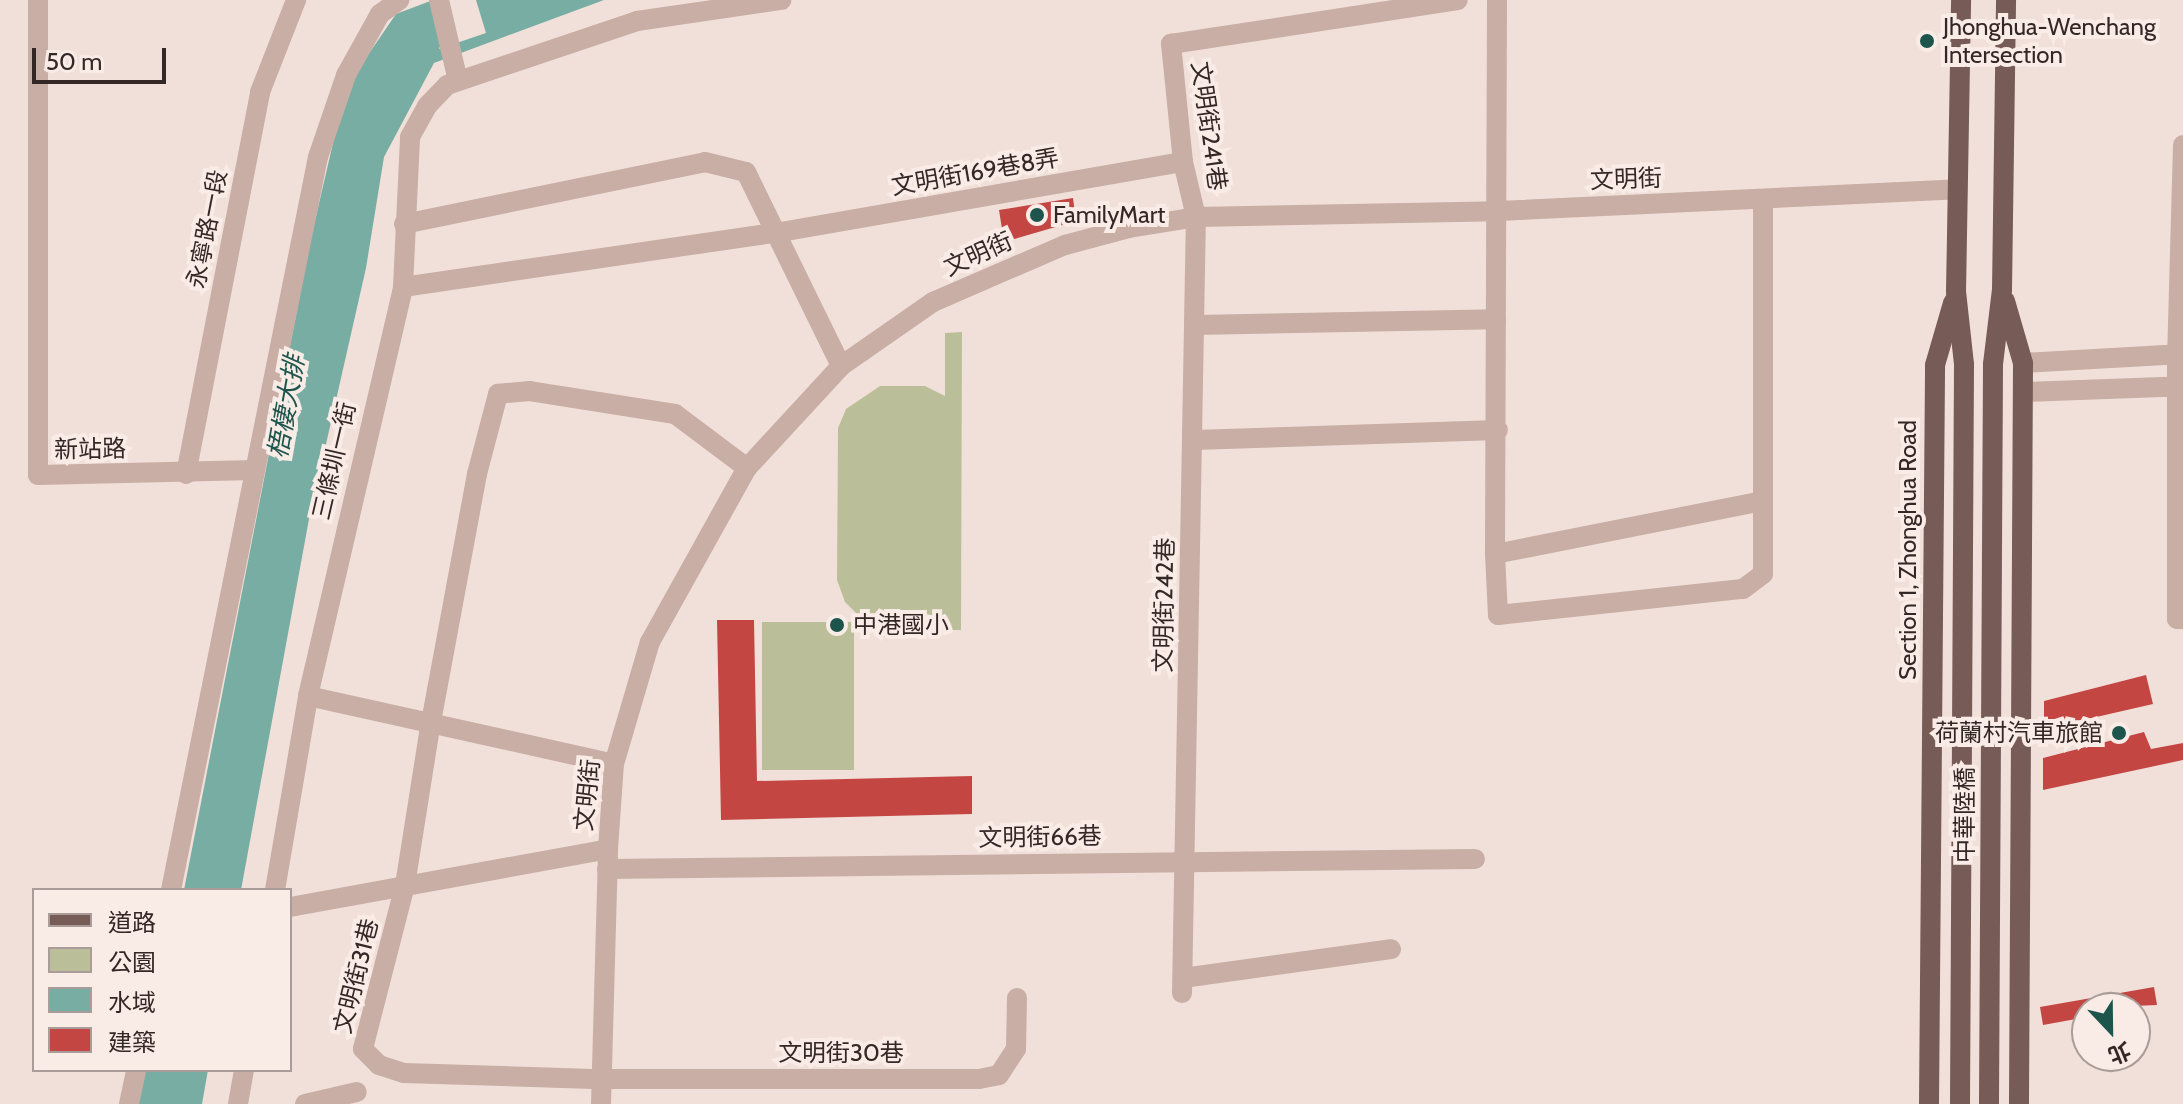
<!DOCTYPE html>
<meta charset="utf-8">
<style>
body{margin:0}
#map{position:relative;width:2183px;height:1104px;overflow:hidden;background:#f1e0d9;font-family:Cabin,"Noto Sans TC",sans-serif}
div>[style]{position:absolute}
.green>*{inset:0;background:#bbbf99;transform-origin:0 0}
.water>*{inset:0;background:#78ada4}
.pier>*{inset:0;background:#f1e0d9}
.building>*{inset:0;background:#c44643}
.minor>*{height:20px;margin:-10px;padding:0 10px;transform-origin:10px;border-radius:10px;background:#c8aea5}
.major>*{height:20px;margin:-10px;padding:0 10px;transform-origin:10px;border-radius:10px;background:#765b57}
.dots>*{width:22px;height:22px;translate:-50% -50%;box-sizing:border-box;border:4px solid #f9ebe5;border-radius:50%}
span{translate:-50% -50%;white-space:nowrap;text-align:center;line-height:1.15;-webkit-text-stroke:8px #f9ebe5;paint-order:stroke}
.poi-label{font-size:24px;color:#342826}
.left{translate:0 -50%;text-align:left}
.right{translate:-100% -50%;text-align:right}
.street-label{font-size:24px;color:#342826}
.water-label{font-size:26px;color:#1d554c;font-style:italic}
.legend{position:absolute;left:32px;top:888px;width:260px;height:184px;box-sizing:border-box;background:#f9ebe5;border:2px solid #aa9d99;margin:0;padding:10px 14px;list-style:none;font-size:24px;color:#342826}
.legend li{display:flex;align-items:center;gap:16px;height:40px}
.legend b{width:40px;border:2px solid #aa9d99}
.north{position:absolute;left:2071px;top:992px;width:80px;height:80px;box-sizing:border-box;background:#f9ebe5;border:2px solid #aa9d99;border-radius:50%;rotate:158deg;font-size:22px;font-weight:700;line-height:32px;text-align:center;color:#342826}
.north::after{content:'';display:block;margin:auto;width:28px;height:36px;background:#1d554c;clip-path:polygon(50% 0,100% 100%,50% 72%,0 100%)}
.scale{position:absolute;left:32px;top:48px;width:134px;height:36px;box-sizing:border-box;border:4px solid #342826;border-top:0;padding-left:10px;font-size:24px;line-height:28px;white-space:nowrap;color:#342826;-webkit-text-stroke:6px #f9ebe5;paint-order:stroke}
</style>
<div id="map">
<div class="green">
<div style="clip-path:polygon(962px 332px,961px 630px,941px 630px,939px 620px,907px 637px,880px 637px,845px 602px,837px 580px,838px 428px,846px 409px,880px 386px,925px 386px,945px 396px,945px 333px)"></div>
<div style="left:854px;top:622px;width:148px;height:92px;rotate:90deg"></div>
</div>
<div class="water">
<div style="clip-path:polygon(433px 0,604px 0,434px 63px,384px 157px,366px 268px,309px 519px,241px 890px,184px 890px,311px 238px,346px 87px,396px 14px)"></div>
<div style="clip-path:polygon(145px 1070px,208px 1070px,202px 1104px,138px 1104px)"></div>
</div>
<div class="pier">
<div style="clip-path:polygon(434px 0,476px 0,486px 33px,439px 49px,444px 36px)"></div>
</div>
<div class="building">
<div style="clip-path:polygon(1073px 198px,1076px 221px,1004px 242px,999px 210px)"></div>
<div style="clip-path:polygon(717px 620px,754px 620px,757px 781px,972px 776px,972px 814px,721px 820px)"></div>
<div style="clip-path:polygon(2146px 675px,2153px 704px,2044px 729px,2044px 701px)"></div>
<div style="clip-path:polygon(2144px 732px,2151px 749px,2183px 743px,2183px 760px,2043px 790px,2043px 758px)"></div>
<div style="clip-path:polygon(2154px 987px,2157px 1005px,2087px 1008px,2087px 1017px,2043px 1025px,2040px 1007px)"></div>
</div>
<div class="minor">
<div style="left:38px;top:0;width:475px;rotate:90deg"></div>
<div style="left:38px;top:475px;width:217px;rotate:-1.3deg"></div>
<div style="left:439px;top:0;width:83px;rotate:76.8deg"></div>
<div style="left:1497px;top:0;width:554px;rotate:90.21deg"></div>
<div style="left:1495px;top:554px;width:61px;rotate:87.2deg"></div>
<div style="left:1498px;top:615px;width:246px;rotate:-6.1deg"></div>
<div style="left:1743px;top:589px;width:25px;rotate:-37deg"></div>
<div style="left:1763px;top:574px;width:375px;rotate:-90deg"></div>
<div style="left:2183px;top:145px;width:209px;rotate:91.6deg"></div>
<div style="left:2177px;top:354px;width:265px;rotate:90deg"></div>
<div style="left:2177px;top:619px;width:6px"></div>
<div style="left:404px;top:224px;width:307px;rotate:-11.6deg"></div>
<div style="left:705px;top:162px;width:42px;rotate:13.7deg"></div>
<div style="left:746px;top:172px;width:216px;rotate:63.9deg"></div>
<div style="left:403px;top:287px;width:376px;rotate:-8.3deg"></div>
<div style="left:775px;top:233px;width:414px;rotate:-9.9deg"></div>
<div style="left:1195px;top:325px;width:301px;rotate:-1.1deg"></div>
<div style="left:2023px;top:363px;width:160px;rotate:-3.2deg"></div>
<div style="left:2023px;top:392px;width:160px;rotate:-2.1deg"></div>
<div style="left:1194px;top:440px;width:304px;rotate:-1.9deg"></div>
<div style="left:747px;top:468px;width:90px;rotate:-143.1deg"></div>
<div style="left:675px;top:414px;width:147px;rotate:-171deg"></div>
<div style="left:530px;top:391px;width:32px;rotate:175deg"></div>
<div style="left:498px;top:394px;width:83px;rotate:104.7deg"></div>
<div style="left:477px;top:474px;width:251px;rotate:100.5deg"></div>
<div style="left:431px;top:721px;width:166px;rotate:99deg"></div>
<div style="left:405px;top:885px;width:169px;rotate:104.4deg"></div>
<div style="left:363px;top:1049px;width:23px;rotate:45deg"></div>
<div style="left:379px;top:1065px;width:26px;rotate:18deg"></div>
<div style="left:404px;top:1073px;width:196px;rotate:1.8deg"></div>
<div style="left:600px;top:1079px;width:379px"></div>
<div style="left:979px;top:1079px;width:20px;rotate:-11deg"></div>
<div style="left:999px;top:1075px;width:31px;rotate:-57deg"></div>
<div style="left:1016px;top:1049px;width:51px;rotate:-88.9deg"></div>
<div style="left:186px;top:474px;width:389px;rotate:-79deg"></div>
<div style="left:260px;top:92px;width:99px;rotate:-68.6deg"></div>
<div style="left:1495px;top:554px;width:273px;rotate:-11.2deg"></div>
<div style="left:308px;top:696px;width:313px;rotate:12.5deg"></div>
<div style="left:607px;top:869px;width:868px;rotate:-0.66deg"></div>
<div style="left:171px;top:890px;width:748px;rotate:-78.66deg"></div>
<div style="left:318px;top:157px;width:87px;rotate:-71.1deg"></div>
<div style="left:346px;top:75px;width:70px;rotate:-60.9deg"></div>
<div style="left:380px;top:14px;width:24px;rotate:-36deg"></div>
<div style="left:275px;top:890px;width:197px;rotate:-80.3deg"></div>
<div style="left:308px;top:696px;width:420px;rotate:-76.9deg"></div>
<div style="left:403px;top:287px;width:150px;rotate:-87.3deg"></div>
<div style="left:410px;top:137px;width:35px;rotate:-61deg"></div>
<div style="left:427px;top:106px;width:29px;rotate:-46deg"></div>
<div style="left:447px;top:85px;width:200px;rotate:-18.6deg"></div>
<div style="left:637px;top:21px;width:146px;rotate:-8.3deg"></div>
<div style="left:290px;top:907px;width:323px;rotate:-10.3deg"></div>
<div style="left:1183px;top:978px;width:210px;rotate:-7.9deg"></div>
<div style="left:1182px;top:993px;width:776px;rotate:-88.97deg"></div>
<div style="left:1196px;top:217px;width:57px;rotate:-103.3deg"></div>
<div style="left:1183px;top:162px;width:119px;rotate:-95.8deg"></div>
<div style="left:1171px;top:44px;width:290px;rotate:-8.7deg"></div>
<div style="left:129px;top:1104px;width:35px;rotate:-78deg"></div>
<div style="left:238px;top:1104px;width:35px;rotate:-80deg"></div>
<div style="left:305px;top:1104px;width:53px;rotate:-13deg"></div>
<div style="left:601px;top:1104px;width:255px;rotate:-88.4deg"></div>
<div style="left:608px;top:849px;width:85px;rotate:-86deg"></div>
<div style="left:614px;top:764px;width:127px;rotate:-73.6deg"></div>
<div style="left:650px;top:642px;width:199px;rotate:-60.9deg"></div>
<div style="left:747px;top:468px;width:139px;rotate:-47.3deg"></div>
<div style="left:841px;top:366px;width:112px;rotate:-34.8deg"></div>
<div style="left:933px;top:302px;width:144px;rotate:-23.4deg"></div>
<div style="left:1065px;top:245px;width:66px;rotate:-14.9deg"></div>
<div style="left:1129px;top:228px;width:68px;rotate:-9.3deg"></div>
<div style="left:1196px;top:217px;width:302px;rotate:-1.1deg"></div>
<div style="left:1498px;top:211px;width:460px;rotate:-2.7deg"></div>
</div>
<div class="major">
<div style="left:2005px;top:301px;width:65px;rotate:73.8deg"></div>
<div style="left:2023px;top:363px;width:741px;rotate:90.31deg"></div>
<div style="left:1929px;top:1104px;width:739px;rotate:-89.53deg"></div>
<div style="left:1935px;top:365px;width:65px;rotate:-73.8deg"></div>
<div style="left:1960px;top:1104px;width:740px;rotate:-89.69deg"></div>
<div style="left:1964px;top:364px;width:72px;rotate:-96.3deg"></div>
<div style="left:1956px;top:292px;width:292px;rotate:-89deg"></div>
<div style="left:1989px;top:1104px;width:740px;rotate:-89.69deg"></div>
<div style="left:1993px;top:364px;width:75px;rotate:-83.1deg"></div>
<div style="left:2002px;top:290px;width:290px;rotate:-89.2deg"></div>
</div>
<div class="dots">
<div style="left:1927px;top:41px;background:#1d554c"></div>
<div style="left:1037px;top:215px;background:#1d554c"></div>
<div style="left:837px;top:625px;background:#1d554c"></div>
<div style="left:2119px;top:733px;background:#1d554c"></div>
</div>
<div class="poi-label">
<span class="left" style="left:1943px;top:41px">Jhonghua-Wenchang<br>Intersection</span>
<span class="left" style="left:1053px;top:215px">FamilyMart</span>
<span class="left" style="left:853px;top:625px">中港國小</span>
<span class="right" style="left:2103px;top:733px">荷蘭村汽車旅館</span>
</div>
<div class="street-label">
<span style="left:1209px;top:126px;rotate:82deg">文明街241巷</span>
<span style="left:975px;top:172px;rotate:-10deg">文明街169巷8弄</span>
<span style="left:1626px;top:179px;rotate:-2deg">文明街</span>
<span style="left:207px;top:229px;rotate:-79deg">永寧路一段</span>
<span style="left:978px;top:254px;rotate:-24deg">文明街</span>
<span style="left:90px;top:449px;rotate:-1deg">新站路</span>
<span style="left:334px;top:461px;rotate:-77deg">三條圳一街</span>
<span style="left:1908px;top:550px;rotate:-90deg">Section 1, Zhonghua Road</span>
<span style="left:1164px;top:605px;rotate:-89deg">文明街242巷</span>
<span style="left:587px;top:795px;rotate:-84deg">文明街</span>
<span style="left:1965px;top:815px;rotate:-90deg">中華陸橋</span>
<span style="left:1040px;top:837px;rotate:-1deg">文明街66巷</span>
<span style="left:356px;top:976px;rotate:-76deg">文明街31巷</span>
<span style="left:841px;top:1053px">文明街30巷</span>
</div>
<div class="water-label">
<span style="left:287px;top:407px;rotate:-80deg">梧棲大排</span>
</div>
<ul class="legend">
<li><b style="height:10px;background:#765b57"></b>道路</li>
<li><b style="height:22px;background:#bbbf99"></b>公園</li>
<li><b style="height:22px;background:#78ada4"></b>水域</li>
<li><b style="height:22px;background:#c44643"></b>建築</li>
</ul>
<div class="north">北</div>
<div class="scale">50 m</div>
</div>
